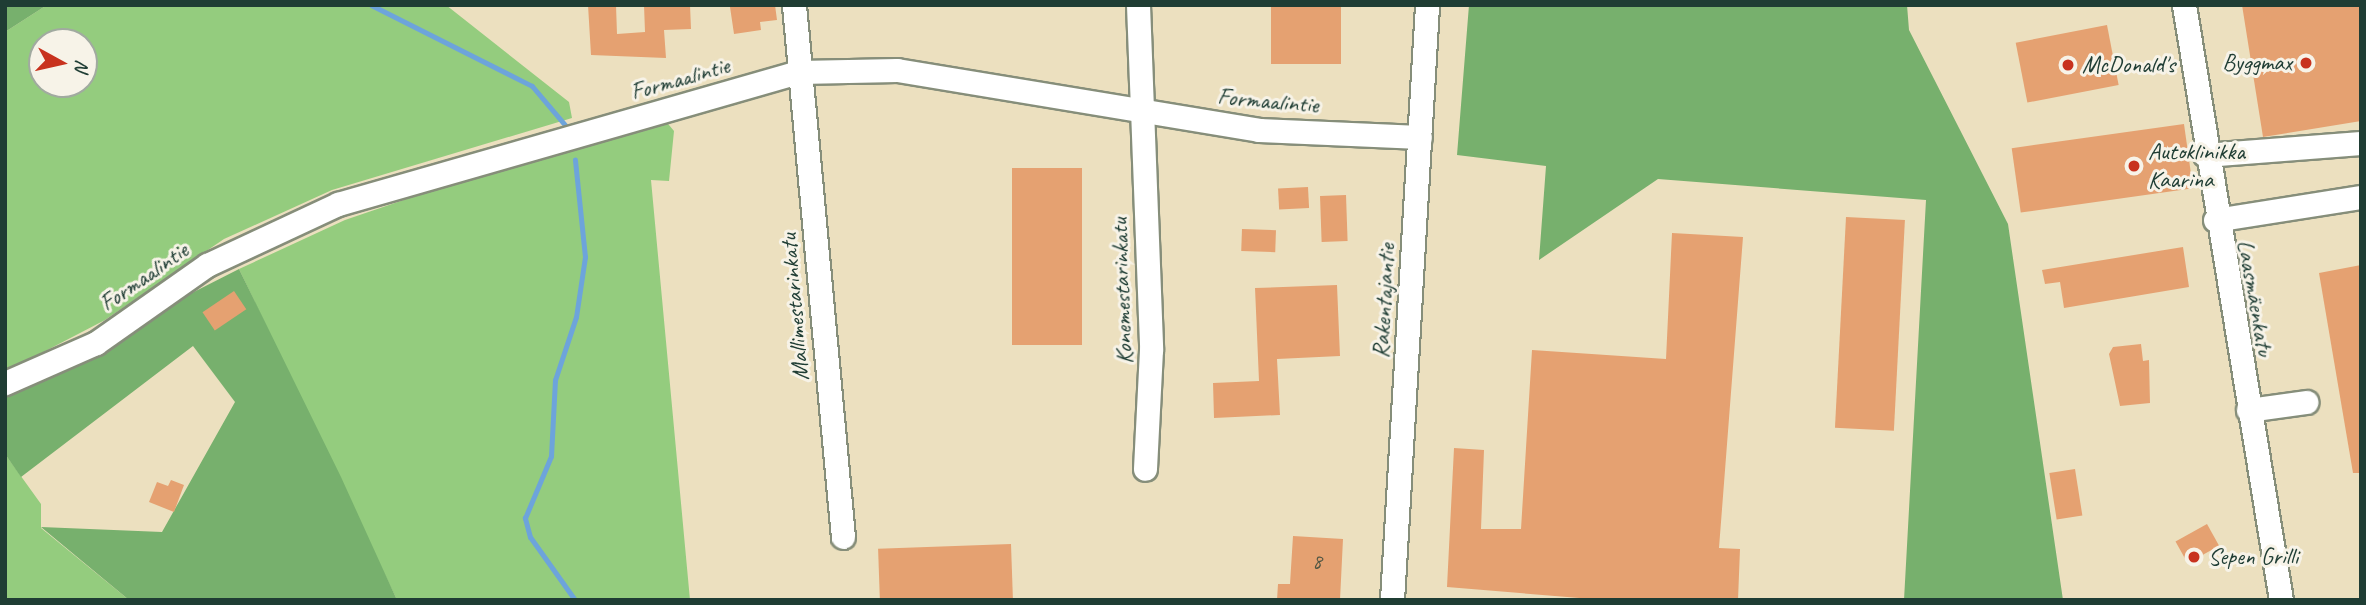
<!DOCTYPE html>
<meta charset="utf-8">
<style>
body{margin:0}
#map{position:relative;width:2366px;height:605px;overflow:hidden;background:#ece0bf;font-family:Caveat,sans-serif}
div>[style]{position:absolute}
.green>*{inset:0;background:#94cc7e}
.forest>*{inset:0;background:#77b06d}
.stream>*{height:5px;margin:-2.5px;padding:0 2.5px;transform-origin:2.5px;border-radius:2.5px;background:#6da4db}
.building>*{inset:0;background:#e5a171;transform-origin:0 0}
.roads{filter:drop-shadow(2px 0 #868e7a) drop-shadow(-2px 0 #868e7a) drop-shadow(0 2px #868e7a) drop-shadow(0 -2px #868e7a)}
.minor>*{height:23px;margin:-11.5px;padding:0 11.5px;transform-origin:11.5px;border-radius:11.5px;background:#fff}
.dots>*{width:19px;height:19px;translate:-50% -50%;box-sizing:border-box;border:4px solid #f7f3e8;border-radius:50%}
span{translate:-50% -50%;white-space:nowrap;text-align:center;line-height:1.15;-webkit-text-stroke:6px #f7f3e8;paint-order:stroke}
.number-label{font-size:21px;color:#505643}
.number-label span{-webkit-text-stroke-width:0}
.poi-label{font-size:24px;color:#1f3d34}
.right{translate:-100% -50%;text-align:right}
.left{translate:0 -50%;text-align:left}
.street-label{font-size:24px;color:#1f3d34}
.frame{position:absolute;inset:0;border:7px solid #1f3d34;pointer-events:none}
.north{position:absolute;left:28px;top:28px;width:70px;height:70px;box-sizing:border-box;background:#f7f3e8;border:2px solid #a1aaa0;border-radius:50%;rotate:98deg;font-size:19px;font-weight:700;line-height:28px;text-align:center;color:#1f3d34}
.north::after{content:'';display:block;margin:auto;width:24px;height:32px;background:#c8321e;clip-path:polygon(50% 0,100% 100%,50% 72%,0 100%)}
</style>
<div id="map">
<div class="green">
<div style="clip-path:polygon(evenodd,47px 5px,446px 5px,569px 102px,572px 118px,332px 190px,224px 239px,105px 320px,5px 372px,5px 32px,47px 5px,42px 42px,84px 42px,84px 84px,42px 84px,42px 42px)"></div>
<div style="clip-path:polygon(659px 113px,674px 131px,669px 181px,651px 180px,690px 600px,397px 600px,239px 269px,345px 220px)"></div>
<div style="clip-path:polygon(5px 454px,41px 504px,41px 528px,129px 600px,5px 600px)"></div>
</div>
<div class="forest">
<div style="clip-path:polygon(5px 5px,47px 5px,5px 32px)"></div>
<div style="clip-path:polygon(1469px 5px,1907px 5px,1909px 30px,2008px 224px,2063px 600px,1904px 600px,1926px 200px,1658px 179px,1539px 260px,1546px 166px,1457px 155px)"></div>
<div style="clip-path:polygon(239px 269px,341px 477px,397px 600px,129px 600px,41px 527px,162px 532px,235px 402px,193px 346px,21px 477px,5px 454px,5px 388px)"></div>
</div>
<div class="stream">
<div style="left:371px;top:5px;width:180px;rotate:26.7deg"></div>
<div style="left:532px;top:86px;width:51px;rotate:49.8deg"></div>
<div style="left:575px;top:600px;width:77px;rotate:-125.5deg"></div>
<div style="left:530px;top:537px;width:20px;rotate:-105deg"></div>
<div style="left:525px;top:518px;width:67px;rotate:-67.2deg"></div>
<div style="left:551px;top:456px;width:76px;rotate:-87deg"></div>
<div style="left:555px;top:380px;width:66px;rotate:-71.6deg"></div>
<div style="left:576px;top:317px;width:61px;rotate:-81.5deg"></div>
<div style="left:585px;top:257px;width:98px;rotate:-95.9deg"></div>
</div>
<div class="building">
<div style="clip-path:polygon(588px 5px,616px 5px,617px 34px,645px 32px,644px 5px,690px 5px,691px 29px,664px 30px,666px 58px,591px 55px)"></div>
<div style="clip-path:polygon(775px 5px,777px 20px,760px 22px,761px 30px,734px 34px,730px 7px)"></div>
<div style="left:1271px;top:5px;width:70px;height:59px"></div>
<div style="clip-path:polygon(2242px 5px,2361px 5px,2361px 121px,2263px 137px)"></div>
<div style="left:2107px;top:25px;width:61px;height:93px;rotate:79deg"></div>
<div style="left:2184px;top:124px;width:65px;height:174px;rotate:82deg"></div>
<div style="left:1012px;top:168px;width:70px;height:177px"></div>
<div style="left:1308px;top:187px;width:21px;height:30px;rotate:87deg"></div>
<div style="left:1346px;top:195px;width:46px;height:26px;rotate:88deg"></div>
<div style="left:1846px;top:217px;width:59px;height:211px;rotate:3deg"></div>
<div style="left:1242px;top:229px;width:34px;height:22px;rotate:2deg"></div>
<div style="clip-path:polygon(1672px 233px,1743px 237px,1719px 548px,1740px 549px,1738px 600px,1604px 600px,1447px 587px,1454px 448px,1484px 450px,1481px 529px,1521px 529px,1532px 350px,1666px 359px)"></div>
<div style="clip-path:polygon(2183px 247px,2189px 287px,2064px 308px,2060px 282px,2045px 284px,2042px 270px)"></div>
<div style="clip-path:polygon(2361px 265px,2361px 473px,2353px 473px,2319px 273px)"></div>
<div style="clip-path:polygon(1337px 285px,1340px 356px,1277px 359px,1280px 415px,1214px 418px,1213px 383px,1259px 381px,1255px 288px)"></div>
<div style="left:234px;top:291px;width:22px;height:38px;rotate:56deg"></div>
<div style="clip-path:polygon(2141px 344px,2143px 361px,2149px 360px,2150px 403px,2120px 406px,2109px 354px,2113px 347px)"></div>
<div style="left:2075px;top:469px;width:47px;height:26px;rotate:81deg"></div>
<div style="clip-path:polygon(171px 480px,184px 485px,174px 512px,149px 502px,157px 482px,168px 486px)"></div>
<div style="left:2207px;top:524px;width:25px;height:36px;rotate:61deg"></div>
<div style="clip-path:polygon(1293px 536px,1343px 539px,1340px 600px,1277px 600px,1278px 584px,1290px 584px)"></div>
<div style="left:1011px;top:544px;width:56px;height:133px;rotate:88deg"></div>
</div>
<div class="roads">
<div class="minor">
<div style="left:794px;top:5px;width:534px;rotate:84.74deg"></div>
<div style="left:1138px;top:5px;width:345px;rotate:87.8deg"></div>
<div style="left:1151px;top:350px;width:119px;rotate:92.9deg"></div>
<div style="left:2184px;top:5px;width:603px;rotate:80.74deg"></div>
<div style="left:2205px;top:155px;width:156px;rotate:-4.4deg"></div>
<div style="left:2215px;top:220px;width:148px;rotate:-9deg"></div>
<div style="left:5px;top:383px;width:99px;rotate:-23.7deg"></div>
<div style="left:96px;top:343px;width:136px;rotate:-35.1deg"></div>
<div style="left:207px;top:265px;width:145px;rotate:-25deg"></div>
<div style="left:338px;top:204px;width:480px;rotate:-16deg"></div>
<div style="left:799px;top:72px;width:98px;rotate:-1.2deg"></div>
<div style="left:897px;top:70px;width:367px;rotate:9.4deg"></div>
<div style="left:1259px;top:130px;width:161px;rotate:2.5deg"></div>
<div style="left:2248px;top:410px;width:59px;rotate:-7.9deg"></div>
<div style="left:1392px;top:600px;width:596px;rotate:-86.63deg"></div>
</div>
</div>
<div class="dots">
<div style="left:2306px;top:63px;background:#c8321e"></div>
<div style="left:2068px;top:65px;background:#c8321e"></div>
<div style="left:2134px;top:166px;background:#c8321e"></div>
<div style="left:2194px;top:557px;background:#c8321e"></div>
</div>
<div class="number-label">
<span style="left:1317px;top:561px">8</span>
</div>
<div class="poi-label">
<span class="right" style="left:2292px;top:63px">Byggmax</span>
<span class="left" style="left:2082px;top:65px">McDonald's</span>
<span class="left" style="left:2148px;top:166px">Autoklinikka<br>Kaarina</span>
<span class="left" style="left:2208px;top:557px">Sepen Grilli</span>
</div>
<div class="street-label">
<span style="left:680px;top:79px;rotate:-16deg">Formaalintie</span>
<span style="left:1268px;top:101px;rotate:5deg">Formaalintie</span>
<span style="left:144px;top:277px;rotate:-35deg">Formaalintie</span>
<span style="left:1122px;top:291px;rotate:-92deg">Konemestarinkatu</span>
<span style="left:2255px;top:298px;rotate:80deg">Laasmäenkatu</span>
<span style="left:1384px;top:301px;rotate:-87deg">Rakentajantie</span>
<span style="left:795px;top:307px;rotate:-95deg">Mallimestarinkatu</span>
</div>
<div class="frame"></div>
<div class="north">N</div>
</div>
